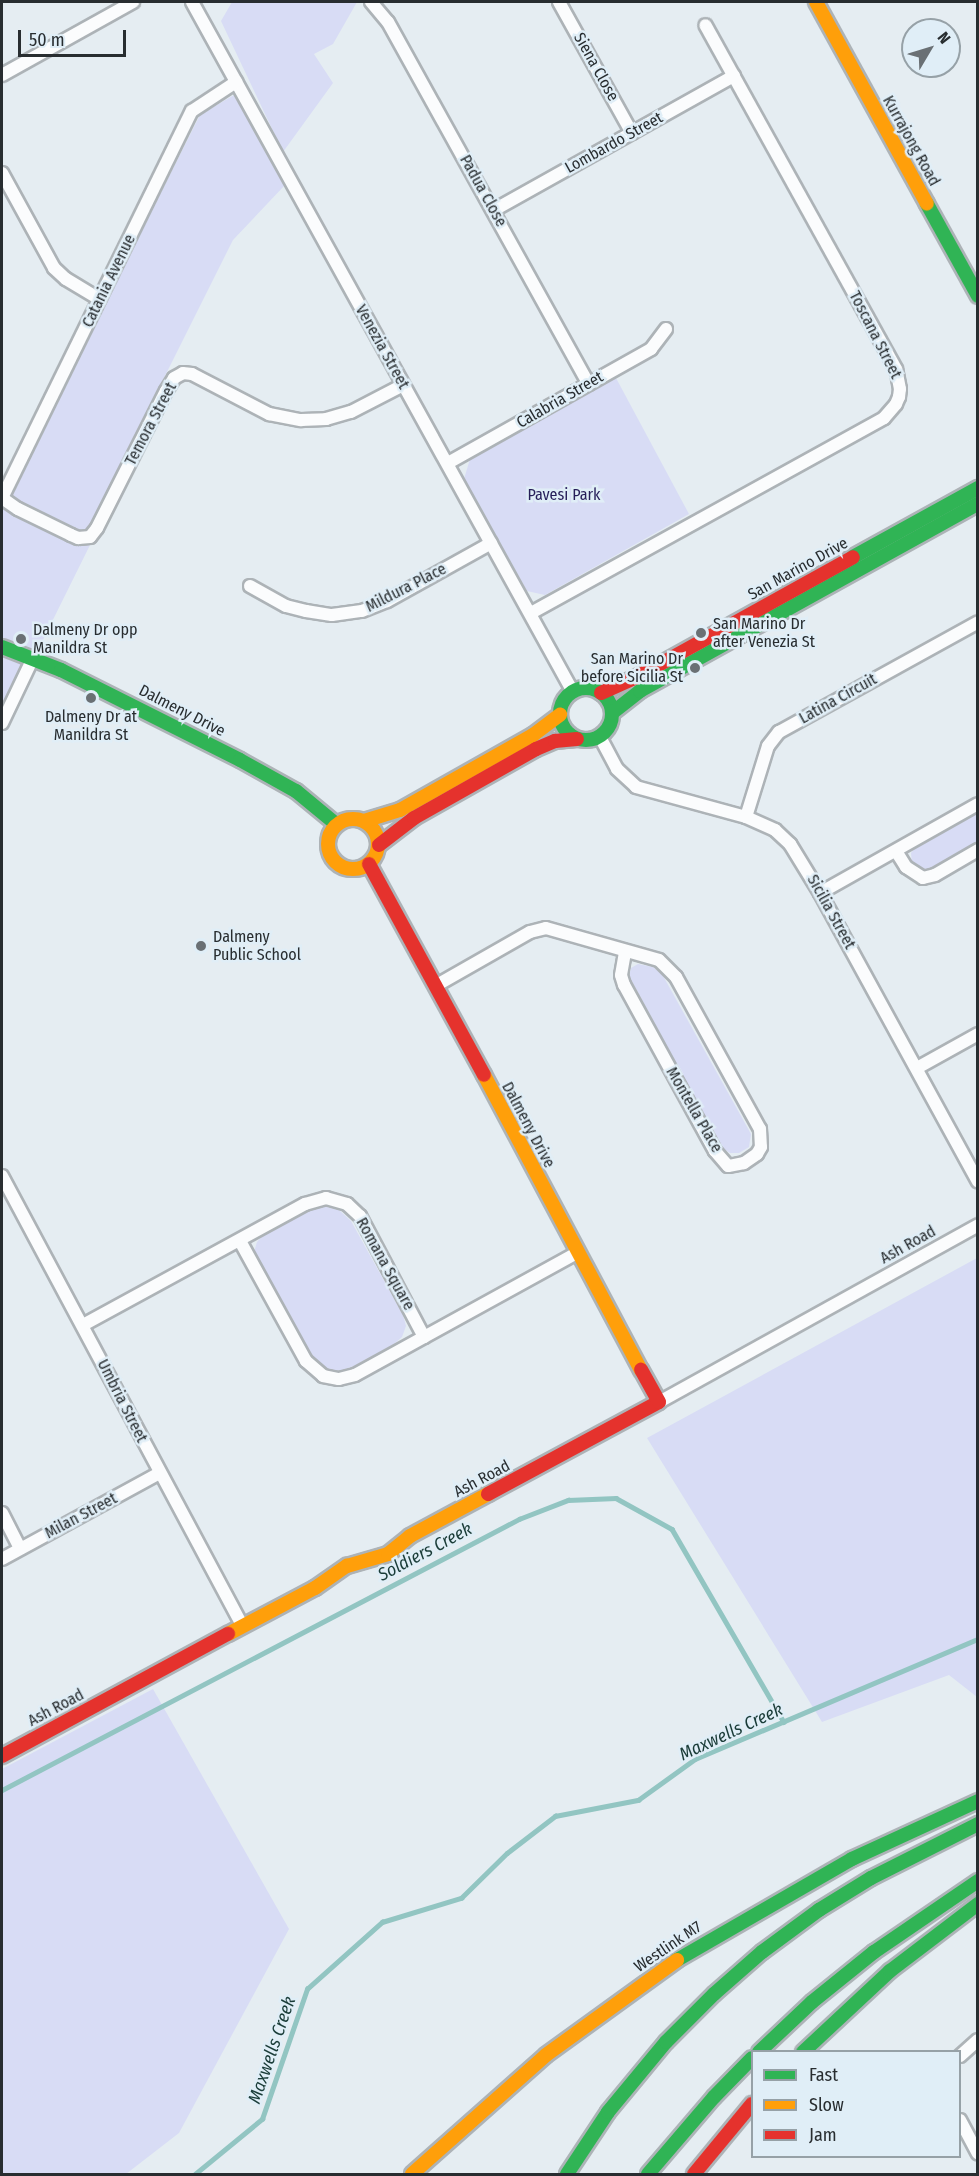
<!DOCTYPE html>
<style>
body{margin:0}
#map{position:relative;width:979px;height:2176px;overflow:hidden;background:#e5edf2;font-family:"Fira Sans Condensed",sans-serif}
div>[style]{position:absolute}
.green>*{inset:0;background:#d8dcf5}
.stream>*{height:4.5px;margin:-2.25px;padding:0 2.25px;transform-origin:2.25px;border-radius:2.25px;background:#92c5c2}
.roads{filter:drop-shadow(2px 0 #adb3b7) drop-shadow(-2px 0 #adb3b7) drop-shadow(0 2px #adb3b7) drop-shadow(0 -2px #adb3b7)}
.street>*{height:12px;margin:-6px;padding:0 6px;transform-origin:6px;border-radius:6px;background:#fbfcfd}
.fast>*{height:14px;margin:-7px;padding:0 7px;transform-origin:7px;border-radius:7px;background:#30b455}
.fast>.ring{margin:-7px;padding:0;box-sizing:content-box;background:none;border:14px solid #30b455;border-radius:50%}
.slow>*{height:14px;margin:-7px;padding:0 7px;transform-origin:7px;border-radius:7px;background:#ff9f0a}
.slow>.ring{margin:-7px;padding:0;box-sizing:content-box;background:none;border:14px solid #ff9f0a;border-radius:50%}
.jam>*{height:14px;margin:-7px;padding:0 7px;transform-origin:7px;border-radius:7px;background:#e5322d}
.dots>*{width:16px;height:16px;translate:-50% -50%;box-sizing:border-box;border:3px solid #e0eef7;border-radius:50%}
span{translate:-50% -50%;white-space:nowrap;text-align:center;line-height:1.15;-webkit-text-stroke:5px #e0eef7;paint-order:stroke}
.street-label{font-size:16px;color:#282d30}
.park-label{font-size:16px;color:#261e59}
.poi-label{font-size:16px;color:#282d30}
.left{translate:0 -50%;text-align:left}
.right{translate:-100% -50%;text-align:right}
.water-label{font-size:18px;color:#1a3c38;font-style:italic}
.frame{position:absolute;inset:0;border:3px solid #282d30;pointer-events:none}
.legend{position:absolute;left:751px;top:2050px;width:210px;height:108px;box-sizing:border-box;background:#e0eef7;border:2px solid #96a1a7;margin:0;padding:8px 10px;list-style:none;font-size:18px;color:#282d30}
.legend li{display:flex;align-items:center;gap:12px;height:30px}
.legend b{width:30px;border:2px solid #96a1a7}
.north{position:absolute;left:901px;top:18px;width:60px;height:60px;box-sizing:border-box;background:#e0eef7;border:2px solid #96a1a7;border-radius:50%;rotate:52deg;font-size:16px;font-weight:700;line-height:24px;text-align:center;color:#282d30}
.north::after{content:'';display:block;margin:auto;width:21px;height:27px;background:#6a7074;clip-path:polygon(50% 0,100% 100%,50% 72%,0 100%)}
.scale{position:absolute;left:18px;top:30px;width:108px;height:27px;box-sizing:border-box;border:3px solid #282d30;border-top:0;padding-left:8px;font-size:18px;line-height:21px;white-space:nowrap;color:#282d30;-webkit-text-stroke:4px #e0eef7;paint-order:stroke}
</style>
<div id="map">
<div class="green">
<div style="clip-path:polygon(232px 2px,357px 2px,333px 44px,314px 54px,333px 83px,283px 152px,221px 21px)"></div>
<div style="clip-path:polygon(234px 95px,285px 185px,233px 240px,88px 530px,74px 530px,20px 506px,8px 495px,200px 115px)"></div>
<div style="clip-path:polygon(616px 378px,689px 514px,545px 595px,527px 591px,464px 479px,470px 459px)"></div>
<div style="clip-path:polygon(2px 506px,77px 543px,90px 545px,37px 652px,2px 641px)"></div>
<div style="clip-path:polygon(2px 656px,23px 664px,2px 708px)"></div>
<div style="clip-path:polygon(977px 811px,977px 844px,932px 869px,919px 871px,912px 864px,911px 853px,918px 844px)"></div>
<div style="clip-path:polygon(638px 964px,653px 967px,662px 974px,751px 1134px,749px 1147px,739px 1153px,730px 1153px,722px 1148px,629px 976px,631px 968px)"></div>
<div style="clip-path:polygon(323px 1206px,339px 1210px,351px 1221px,403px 1315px,406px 1326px,402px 1337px,394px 1344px,354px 1366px,337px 1372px,321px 1367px,307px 1353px,254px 1252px,257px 1242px,264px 1234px,309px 1210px)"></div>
<div style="clip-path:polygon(977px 1258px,977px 1697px,949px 1675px,822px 1722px,647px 1438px)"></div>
<div style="clip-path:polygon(153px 1689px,289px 1929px,179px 2133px,126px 2174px,2px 2174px,2px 1769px)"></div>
</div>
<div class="stream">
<div style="left:2px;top:1790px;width:584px;rotate:-27.66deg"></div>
<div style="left:519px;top:1519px;width:53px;rotate:-21.2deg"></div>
<div style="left:568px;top:1500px;width:48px;rotate:-2.4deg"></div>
<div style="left:616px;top:1498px;width:64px;rotate:29deg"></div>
<div style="left:672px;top:1529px;width:223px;rotate:59.9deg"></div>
<div style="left:195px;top:2174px;width:87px;rotate:-39.4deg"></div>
<div style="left:262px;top:2119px;width:138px;rotate:-70.9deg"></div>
<div style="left:307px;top:1989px;width:101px;rotate:-41.8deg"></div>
<div style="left:382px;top:1922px;width:83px;rotate:-16.9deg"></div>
<div style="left:461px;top:1898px;width:64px;rotate:-44.4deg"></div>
<div style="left:507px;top:1853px;width:61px;rotate:-37.6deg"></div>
<div style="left:555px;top:1816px;width:85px;rotate:-10.9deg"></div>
<div style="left:638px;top:1800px;width:70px;rotate:-35.7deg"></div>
<div style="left:695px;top:1759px;width:307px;rotate:-23deg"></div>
</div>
<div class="roads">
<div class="street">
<div style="left:192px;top:2px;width:788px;rotate:61.09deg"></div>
<div style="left:371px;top:2px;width:26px;rotate:50deg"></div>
<div style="left:388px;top:22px;width:414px;rotate:61deg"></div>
<div style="left:559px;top:2px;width:150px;rotate:60.9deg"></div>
<div style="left:2px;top:75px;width:150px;rotate:-29.1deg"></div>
<div style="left:2px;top:173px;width:108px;rotate:61.3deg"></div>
<div style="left:54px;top:268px;width:16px;rotate:43deg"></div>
<div style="left:66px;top:279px;width:39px;rotate:31deg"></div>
<div style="left:494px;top:210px;width:275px;rotate:-29.2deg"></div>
<div style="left:448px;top:463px;width:233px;rotate:-29.3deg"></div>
<div style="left:651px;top:349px;width:25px;rotate:-53deg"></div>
<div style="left:2px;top:498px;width:19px;rotate:35deg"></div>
<div style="left:18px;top:509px;width:59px;rotate:26.1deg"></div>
<div style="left:71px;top:535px;width:8px;rotate:23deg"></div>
<div style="left:78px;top:538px;width:12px;rotate:-5deg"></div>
<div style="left:90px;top:537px;width:11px;rotate:-52deg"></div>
<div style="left:97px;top:528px;width:153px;rotate:-63.3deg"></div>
<div style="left:166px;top:391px;width:15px;rotate:-58deg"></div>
<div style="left:174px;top:378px;width:10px;rotate:-29deg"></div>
<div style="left:183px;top:373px;width:9px;rotate:6deg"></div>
<div style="left:192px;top:374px;width:87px;rotate:27.5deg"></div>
<div style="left:269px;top:414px;width:33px;rotate:11deg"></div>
<div style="left:301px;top:420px;width:25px;rotate:-2deg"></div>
<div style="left:326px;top:419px;width:26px;rotate:-16deg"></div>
<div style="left:351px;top:412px;width:59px;rotate:-27.4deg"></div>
<div style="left:2px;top:498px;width:431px;rotate:-63.9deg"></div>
<div style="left:192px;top:111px;width:53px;rotate:-33.4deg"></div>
<div style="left:250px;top:586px;width:41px;rotate:29.1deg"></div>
<div style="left:286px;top:606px;width:21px;rotate:14deg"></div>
<div style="left:306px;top:611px;width:26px;rotate:9deg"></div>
<div style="left:332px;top:615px;width:30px;rotate:-8deg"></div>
<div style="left:362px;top:611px;width:27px;rotate:-22deg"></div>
<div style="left:387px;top:601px;width:119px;rotate:-29.1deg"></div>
<div style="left:531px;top:613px;width:403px;rotate:-28.9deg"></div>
<div style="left:884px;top:418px;width:18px;rotate:-49deg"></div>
<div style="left:896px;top:404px;width:8px;rotate:-67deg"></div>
<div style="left:899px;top:397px;width:8px;rotate:-83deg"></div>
<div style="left:900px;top:389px;width:20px;rotate:-101deg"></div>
<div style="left:896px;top:369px;width:393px;rotate:-119deg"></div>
<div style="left:2px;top:723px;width:72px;rotate:-64.5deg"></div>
<div style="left:600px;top:737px;width:36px;rotate:62deg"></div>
<div style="left:617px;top:769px;width:26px;rotate:43deg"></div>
<div style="left:636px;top:787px;width:114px;rotate:15.3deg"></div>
<div style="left:746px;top:817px;width:32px;rotate:24deg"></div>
<div style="left:775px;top:830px;width:21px;rotate:43deg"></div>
<div style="left:790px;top:844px;width:57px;rotate:58.5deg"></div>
<div style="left:820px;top:893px;width:329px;rotate:61.3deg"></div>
<div style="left:746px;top:817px;width:74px;rotate:-72.8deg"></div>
<div style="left:768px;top:746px;width:18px;rotate:-52deg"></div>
<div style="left:779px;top:732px;width:227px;rotate:-28.9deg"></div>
<div style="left:896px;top:851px;width:19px;rotate:58deg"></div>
<div style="left:906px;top:867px;width:20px;rotate:33deg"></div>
<div style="left:923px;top:878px;width:12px;rotate:-14deg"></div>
<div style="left:935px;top:875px;width:50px;rotate:-30.2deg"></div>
<div style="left:820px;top:893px;width:181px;rotate:-29.4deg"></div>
<div style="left:437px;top:985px;width:107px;rotate:-29.7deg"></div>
<div style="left:530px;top:932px;width:16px;rotate:-14deg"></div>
<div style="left:546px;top:928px;width:117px;rotate:15.8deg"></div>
<div style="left:659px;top:960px;width:24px;rotate:45deg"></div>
<div style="left:676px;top:977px;width:174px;rotate:61.1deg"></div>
<div style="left:760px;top:1129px;width:18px;rotate:87deg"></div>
<div style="left:761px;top:1147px;width:8px;rotate:120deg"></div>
<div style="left:757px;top:1154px;width:16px;rotate:145deg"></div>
<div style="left:744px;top:1163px;width:16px;rotate:169deg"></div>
<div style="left:728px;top:1166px;width:20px;rotate:-131deg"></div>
<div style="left:715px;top:1151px;width:189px;rotate:-118.7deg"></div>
<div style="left:624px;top:985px;width:10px;rotate:-107deg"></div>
<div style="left:621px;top:975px;width:23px;rotate:-80deg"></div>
<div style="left:917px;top:1068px;width:70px;rotate:-29.1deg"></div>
<div style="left:2px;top:1176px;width:511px;rotate:61.88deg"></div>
<div style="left:240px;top:1241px;width:137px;rotate:61.2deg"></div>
<div style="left:306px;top:1361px;width:23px;rotate:41deg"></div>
<div style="left:323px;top:1376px;width:16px;rotate:11deg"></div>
<div style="left:339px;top:1379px;width:16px;rotate:-14deg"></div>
<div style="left:355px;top:1375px;width:253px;rotate:-28.8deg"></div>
<div style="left:83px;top:1325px;width:253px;rotate:-28.6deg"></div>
<div style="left:305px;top:1204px;width:22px;rotate:-16deg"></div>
<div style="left:326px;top:1198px;width:22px;rotate:16deg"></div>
<div style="left:347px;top:1204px;width:18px;rotate:43deg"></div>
<div style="left:360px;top:1216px;width:137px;rotate:62.1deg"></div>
<div style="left:659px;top:1402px;width:365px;rotate:-29deg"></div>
<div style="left:2px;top:1513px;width:39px;rotate:63deg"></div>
<div style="left:2px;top:1559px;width:180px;rotate:-28.6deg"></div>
<div style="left:960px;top:2056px;width:24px;rotate:-42deg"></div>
<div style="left:960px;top:2120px;width:38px;rotate:62deg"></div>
</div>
<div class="fast">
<div style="left:927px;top:204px;width:105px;rotate:61deg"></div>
<div style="left:853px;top:557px;width:143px;rotate:-28.9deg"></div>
<div style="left:2px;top:647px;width:63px;rotate:21.3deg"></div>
<div style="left:61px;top:670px;width:200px;rotate:26.7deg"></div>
<div style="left:240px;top:760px;width:64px;rotate:29deg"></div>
<div style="left:296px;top:791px;width:52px;rotate:39.5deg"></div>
<div class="ring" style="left:560px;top:688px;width:38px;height:38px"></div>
<div style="left:612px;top:713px;width:36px;rotate:-38deg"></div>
<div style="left:640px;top:691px;width:386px;rotate:-29deg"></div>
<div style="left:677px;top:1960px;width:202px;rotate:-30deg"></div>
<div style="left:852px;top:1859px;width:139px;rotate:-24.7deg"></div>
<div style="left:759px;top:2052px;width:73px;rotate:-43.3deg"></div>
<div style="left:812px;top:2002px;width:80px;rotate:-38.9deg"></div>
<div style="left:874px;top:1952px;width:126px;rotate:-34.3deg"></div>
<div style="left:803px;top:2052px;width:119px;rotate:-43deg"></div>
<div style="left:890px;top:1971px;width:111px;rotate:-37.3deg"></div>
<div style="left:567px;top:2174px;width:74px;rotate:-56.5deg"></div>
<div style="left:608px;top:2112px;width:91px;rotate:-50.4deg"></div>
<div style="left:666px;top:2042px;width:68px;rotate:-45deg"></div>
<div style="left:714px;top:1994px;width:64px;rotate:-41.2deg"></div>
<div style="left:762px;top:1952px;width:71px;rotate:-36.4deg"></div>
<div style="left:819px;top:1910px;width:61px;rotate:-31.6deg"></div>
<div style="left:871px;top:1878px;width:120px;rotate:-26.8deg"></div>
<div style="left:648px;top:2174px;width:101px;rotate:-49.4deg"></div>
<div style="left:714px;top:2097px;width:54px;rotate:-45.7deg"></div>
</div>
<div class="slow">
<div style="left:816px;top:2px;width:230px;rotate:61.2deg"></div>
<div class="ring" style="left:328px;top:819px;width:36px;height:36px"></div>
<div style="left:364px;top:821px;width:38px;rotate:-17deg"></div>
<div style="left:400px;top:810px;width:153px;rotate:-29.4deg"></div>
<div style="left:533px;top:735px;width:34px;rotate:-37deg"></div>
<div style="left:484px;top:1075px;width:334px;rotate:62deg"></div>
<div style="left:228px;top:1634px;width:98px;rotate:-27.9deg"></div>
<div style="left:315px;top:1588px;width:39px;rotate:-35deg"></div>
<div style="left:347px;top:1566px;width:43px;rotate:-16.3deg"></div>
<div style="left:388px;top:1554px;width:28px;rotate:-39deg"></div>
<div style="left:410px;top:1536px;width:89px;rotate:-28.3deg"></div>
<div style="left:412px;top:2174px;width:179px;rotate:-41.6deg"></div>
<div style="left:546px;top:2055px;width:162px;rotate:-35.9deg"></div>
</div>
<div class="jam">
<div style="left:601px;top:693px;width:37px;rotate:-24deg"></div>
<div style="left:635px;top:678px;width:249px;rotate:-29deg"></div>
<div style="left:379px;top:845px;width:44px;rotate:-37.6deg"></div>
<div style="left:414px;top:818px;width:140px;rotate:-29.5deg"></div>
<div style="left:536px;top:749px;width:21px;rotate:-23deg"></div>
<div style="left:555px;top:741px;width:22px;rotate:-5deg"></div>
<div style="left:369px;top:864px;width:240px;rotate:61.4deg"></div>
<div style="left:488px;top:1494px;width:194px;rotate:-28.3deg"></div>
<div style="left:659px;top:1402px;width:37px;rotate:-119deg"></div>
<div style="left:2px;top:1756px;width:257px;rotate:-28.4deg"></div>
<div style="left:694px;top:2174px;width:91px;rotate:-50.4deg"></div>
</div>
</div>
<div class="dots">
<div style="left:701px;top:633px;background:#6a7074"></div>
<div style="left:21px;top:639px;background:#6a7074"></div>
<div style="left:695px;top:668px;background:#6a7074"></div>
<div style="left:91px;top:698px;background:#6a7074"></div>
<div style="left:201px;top:946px;background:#6a7074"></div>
</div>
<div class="street-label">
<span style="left:596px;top:67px;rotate:61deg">Siena Close</span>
<span style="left:911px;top:141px;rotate:61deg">Kurrajong Road</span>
<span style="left:614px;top:143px;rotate:-29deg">Lombardo Street</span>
<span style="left:483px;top:191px;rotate:61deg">Padua Close</span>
<span style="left:109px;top:281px;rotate:-64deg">Catania Avenue</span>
<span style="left:875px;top:335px;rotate:63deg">Toscana Street</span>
<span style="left:382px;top:347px;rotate:61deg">Venezia Street</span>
<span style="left:560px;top:400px;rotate:-30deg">Calabria Street</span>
<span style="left:151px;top:424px;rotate:-62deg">Temora Street</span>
<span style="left:798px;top:569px;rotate:-29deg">San Marino Drive</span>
<span style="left:406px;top:588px;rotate:-27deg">Mildura Place</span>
<span style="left:838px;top:699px;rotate:-29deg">Latina Circuit</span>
<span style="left:182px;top:711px;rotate:27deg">Dalmeny Drive</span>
<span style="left:831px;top:912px;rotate:61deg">Sicilia Street</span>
<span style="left:694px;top:1110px;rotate:60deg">Montella Place</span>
<span style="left:528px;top:1125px;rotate:62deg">Dalmeny Drive</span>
<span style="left:908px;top:1245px;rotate:-29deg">Ash Road</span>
<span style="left:385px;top:1264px;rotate:61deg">Romana Square</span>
<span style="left:122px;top:1401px;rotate:63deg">Umbria Street</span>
<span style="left:482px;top:1479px;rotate:-28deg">Ash Road</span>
<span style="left:81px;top:1516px;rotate:-28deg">Milan Street</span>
<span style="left:56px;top:1708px;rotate:-28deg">Ash Road</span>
<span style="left:668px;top:1947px;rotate:-34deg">Westlink M7</span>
</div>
<div class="park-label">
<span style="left:564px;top:495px">Pavesi Park</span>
</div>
<div class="poi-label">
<span class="left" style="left:713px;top:633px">San Marino Dr<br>after Venezia St</span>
<span class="left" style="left:33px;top:639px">Dalmeny Dr opp<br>Manildra St</span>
<span class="right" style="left:683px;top:668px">San Marino Dr<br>before Sicilia St</span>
<span style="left:91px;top:726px">Dalmeny Dr at<br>Manildra St</span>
<span class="left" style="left:213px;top:946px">Dalmeny<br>Public School</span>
</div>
<div class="water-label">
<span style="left:425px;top:1552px;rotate:-28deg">Soldiers Creek</span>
<span style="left:731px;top:1732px;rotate:-25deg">Maxwells Creek</span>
<span style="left:272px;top:2050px;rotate:-71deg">Maxwells Creek</span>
</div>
<div class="frame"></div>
<ul class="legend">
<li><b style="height:8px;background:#30b455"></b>Fast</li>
<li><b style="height:8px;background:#ff9f0a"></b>Slow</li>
<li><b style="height:8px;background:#e5322d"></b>Jam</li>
</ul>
<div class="north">N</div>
<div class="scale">50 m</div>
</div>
